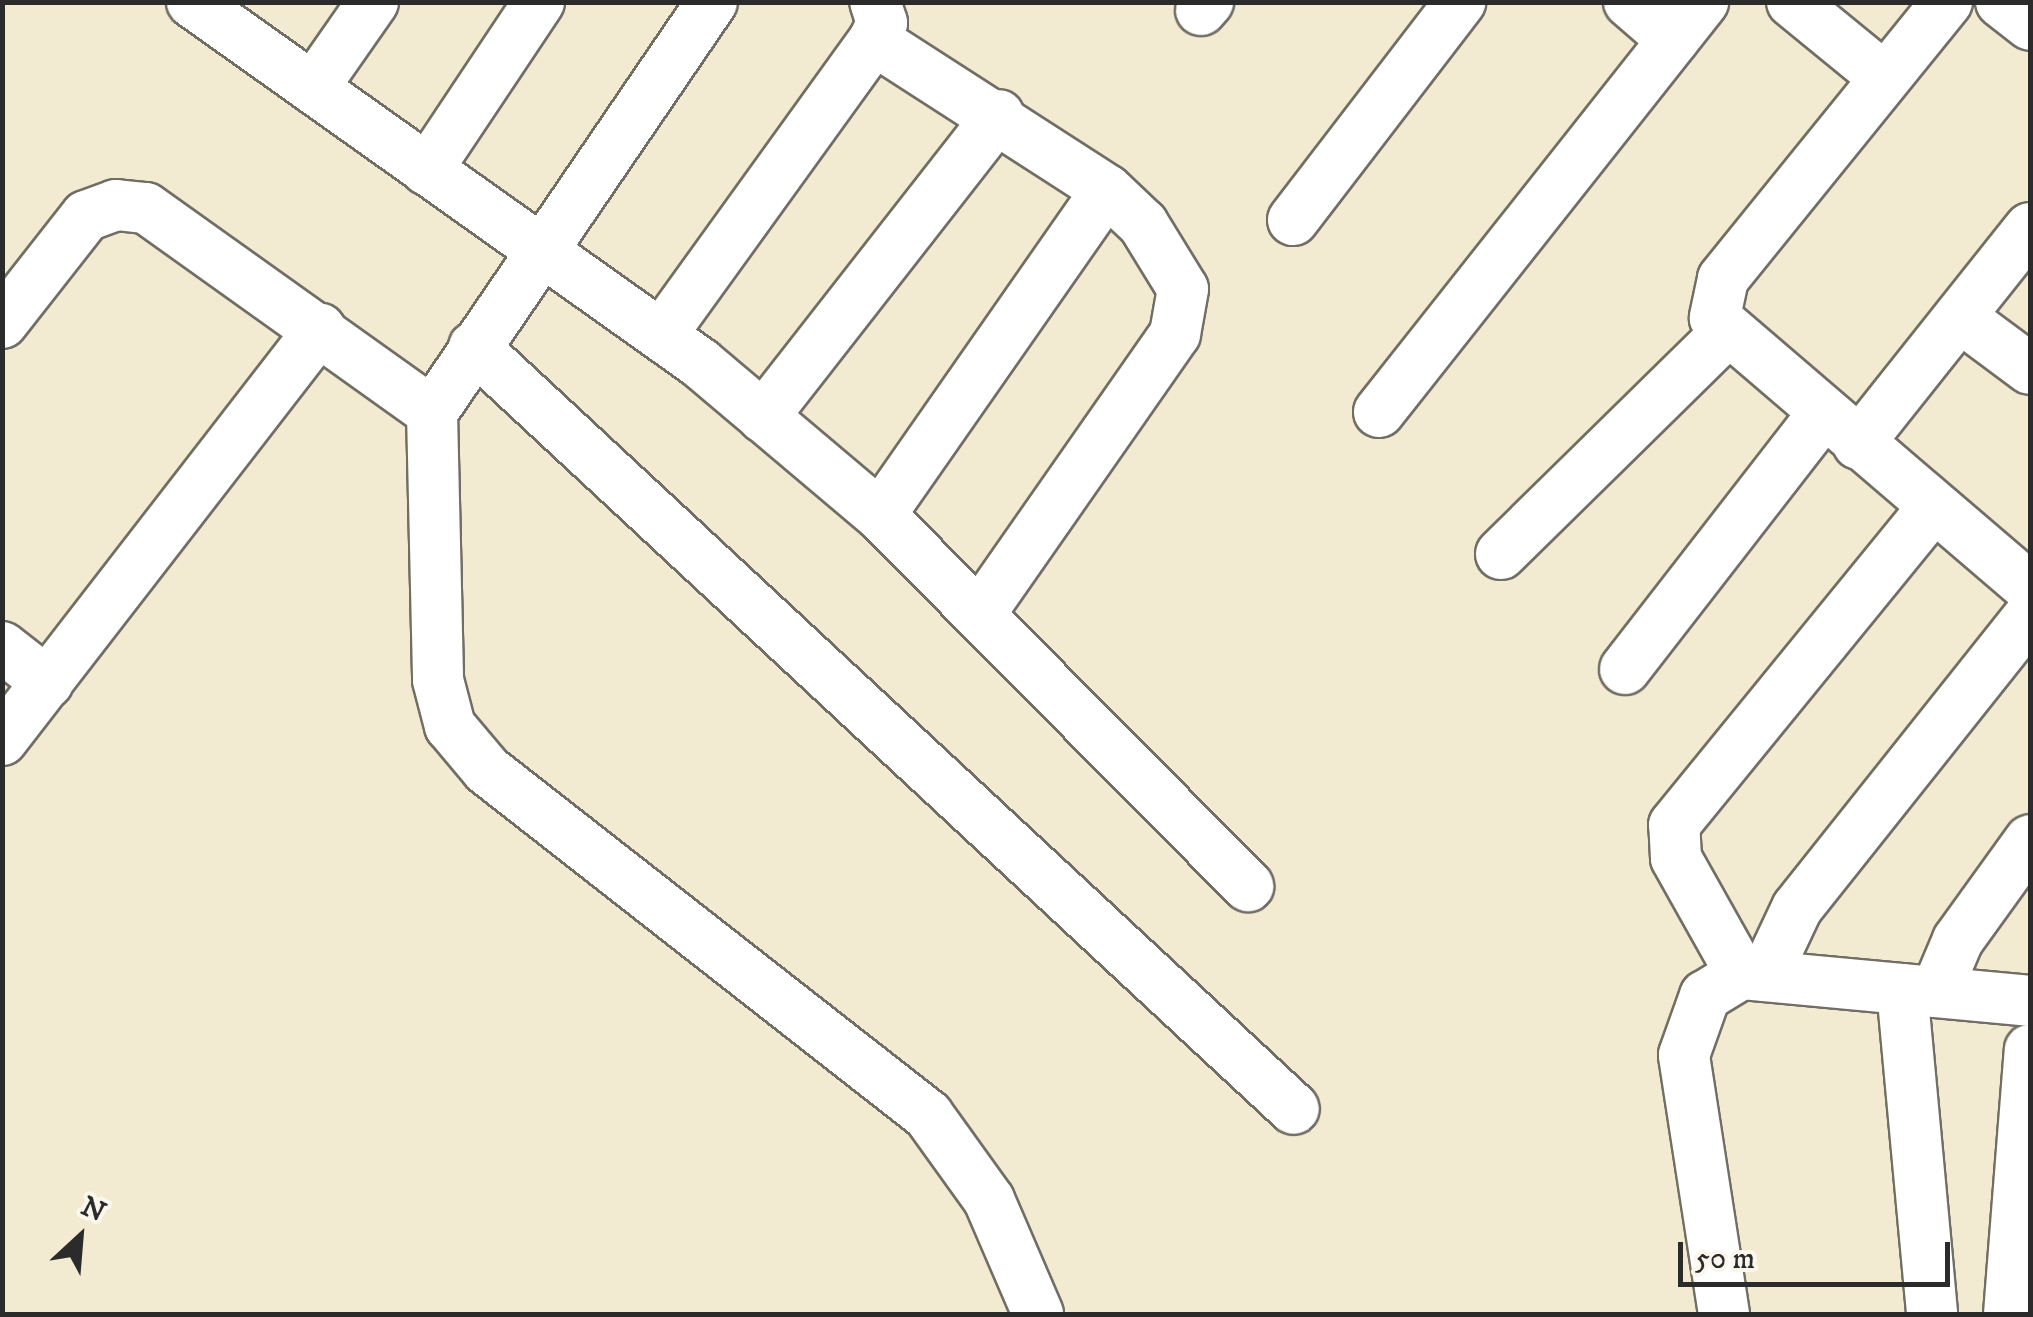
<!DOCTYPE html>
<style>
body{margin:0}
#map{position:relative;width:2033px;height:1317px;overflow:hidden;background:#f3ead2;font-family:"IM FELL DW Pica",serif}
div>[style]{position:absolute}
.roads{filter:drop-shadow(2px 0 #716e65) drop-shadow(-2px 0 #716e65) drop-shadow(0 2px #716e65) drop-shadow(0 -2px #716e65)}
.minor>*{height:50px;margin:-25px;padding:0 25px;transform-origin:25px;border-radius:25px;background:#fff}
span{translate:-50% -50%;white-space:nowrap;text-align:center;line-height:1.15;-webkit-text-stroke:10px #fbf7ec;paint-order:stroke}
.frame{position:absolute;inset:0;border:5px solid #2b2b2b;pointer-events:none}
.north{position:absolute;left:30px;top:1187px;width:100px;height:100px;-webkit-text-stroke:8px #fbf7ec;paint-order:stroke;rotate:26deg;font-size:28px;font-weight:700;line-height:40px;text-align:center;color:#2b2b2b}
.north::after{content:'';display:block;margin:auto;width:35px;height:45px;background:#2b2b2b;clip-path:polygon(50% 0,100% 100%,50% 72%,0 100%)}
.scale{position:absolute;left:1678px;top:1242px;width:272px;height:45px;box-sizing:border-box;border:5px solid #2b2b2b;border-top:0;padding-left:12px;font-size:30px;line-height:35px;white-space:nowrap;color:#2b2b2b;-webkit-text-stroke:8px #fbf7ec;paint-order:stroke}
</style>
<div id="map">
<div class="roads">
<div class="minor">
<div style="left:192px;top:2px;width:623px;rotate:35.4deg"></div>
<div style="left:700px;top:363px;width:236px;rotate:40.2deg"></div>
<div style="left:880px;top:515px;width:523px;rotate:45.23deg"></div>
<div style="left:712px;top:2px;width:496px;rotate:124.3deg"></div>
<div style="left:432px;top:412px;width:268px;rotate:88.7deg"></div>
<div style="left:438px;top:680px;width:48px;rotate:75.4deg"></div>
<div style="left:450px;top:726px;width:57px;rotate:49.9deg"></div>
<div style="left:487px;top:770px;width:560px;rotate:38.04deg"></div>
<div style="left:928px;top:1115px;width:105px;rotate:54.3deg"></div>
<div style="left:989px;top:1200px;width:124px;rotate:66.7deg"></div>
<div style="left:1629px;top:2px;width:58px;rotate:40.8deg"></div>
<div style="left:1792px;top:2px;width:120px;rotate:39.3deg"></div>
<div style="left:1947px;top:2px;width:356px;rotate:129deg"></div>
<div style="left:1723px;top:279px;width:40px;rotate:102deg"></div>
<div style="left:1715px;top:318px;width:415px;rotate:40.6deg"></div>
<div style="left:2001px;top:2px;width:37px;rotate:38deg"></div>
<div style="left:1201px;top:10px;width:11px;rotate:-49deg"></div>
<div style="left:874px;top:40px;width:277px;rotate:32.8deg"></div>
<div style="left:1107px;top:190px;width:50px;rotate:43.4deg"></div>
<div style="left:1143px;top:224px;width:76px;rotate:58.4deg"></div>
<div style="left:1183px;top:289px;width:46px;rotate:100.1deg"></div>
<div style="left:1175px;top:334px;width:341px;rotate:124.9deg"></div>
<div style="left:313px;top:88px;width:105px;rotate:-55.1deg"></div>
<div style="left:427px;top:170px;width:202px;rotate:-56.3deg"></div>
<div style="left:1293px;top:220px;width:275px;rotate:-52.5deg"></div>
<div style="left:1960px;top:317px;width:87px;rotate:36.6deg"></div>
<div style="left:2px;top:323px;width:136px;rotate:-51.9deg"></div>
<div style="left:86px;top:216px;width:32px;rotate:-20deg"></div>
<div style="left:116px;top:205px;width:30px;rotate:6deg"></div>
<div style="left:146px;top:208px;width:351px;rotate:35.5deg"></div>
<div style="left:662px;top:334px;width:362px;rotate:-54.2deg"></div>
<div style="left:874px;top:40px;width:19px;rotate:-65deg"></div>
<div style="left:882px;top:23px;width:22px;rotate:-108deg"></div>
<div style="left:474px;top:347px;width:1119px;rotate:42.9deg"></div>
<div style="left:1379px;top:412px;width:523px;rotate:-51.68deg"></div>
<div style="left:763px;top:417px;width:383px;rotate:-52deg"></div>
<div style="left:1858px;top:444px;width:276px;rotate:-51.5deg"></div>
<div style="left:880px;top:515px;width:396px;rotate:-55.1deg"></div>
<div style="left:1501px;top:554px;width:315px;rotate:-44.5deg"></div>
<div style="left:2px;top:647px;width:58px;rotate:38deg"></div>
<div style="left:1625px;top:669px;width:323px;rotate:-52.2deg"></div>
<div style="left:2px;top:740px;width:520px;rotate:-52.27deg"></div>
<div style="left:1741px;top:974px;width:133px;rotate:-119.3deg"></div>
<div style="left:1676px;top:858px;width:33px;rotate:-93deg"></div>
<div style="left:1674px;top:825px;width:410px;rotate:-50.8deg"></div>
<div style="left:1765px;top:976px;width:75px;rotate:-64.8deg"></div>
<div style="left:1797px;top:908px;width:374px;rotate:-51.5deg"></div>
<div style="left:1902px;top:989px;width:326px;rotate:84.7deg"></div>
<div style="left:1936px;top:992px;width:56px;rotate:-67.1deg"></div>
<div style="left:1958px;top:940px;width:123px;rotate:-54.2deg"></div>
<div style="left:1724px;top:1314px;width:262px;rotate:-98.8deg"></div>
<div style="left:1684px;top:1055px;width:63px;rotate:-70.4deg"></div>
<div style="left:1705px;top:996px;width:42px;rotate:-31.4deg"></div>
<div style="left:1741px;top:974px;width:290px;rotate:5.3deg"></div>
<div style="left:2009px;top:1314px;width:265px;rotate:-85.5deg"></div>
</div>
</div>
<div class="frame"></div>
<div class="north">N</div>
<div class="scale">50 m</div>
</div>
